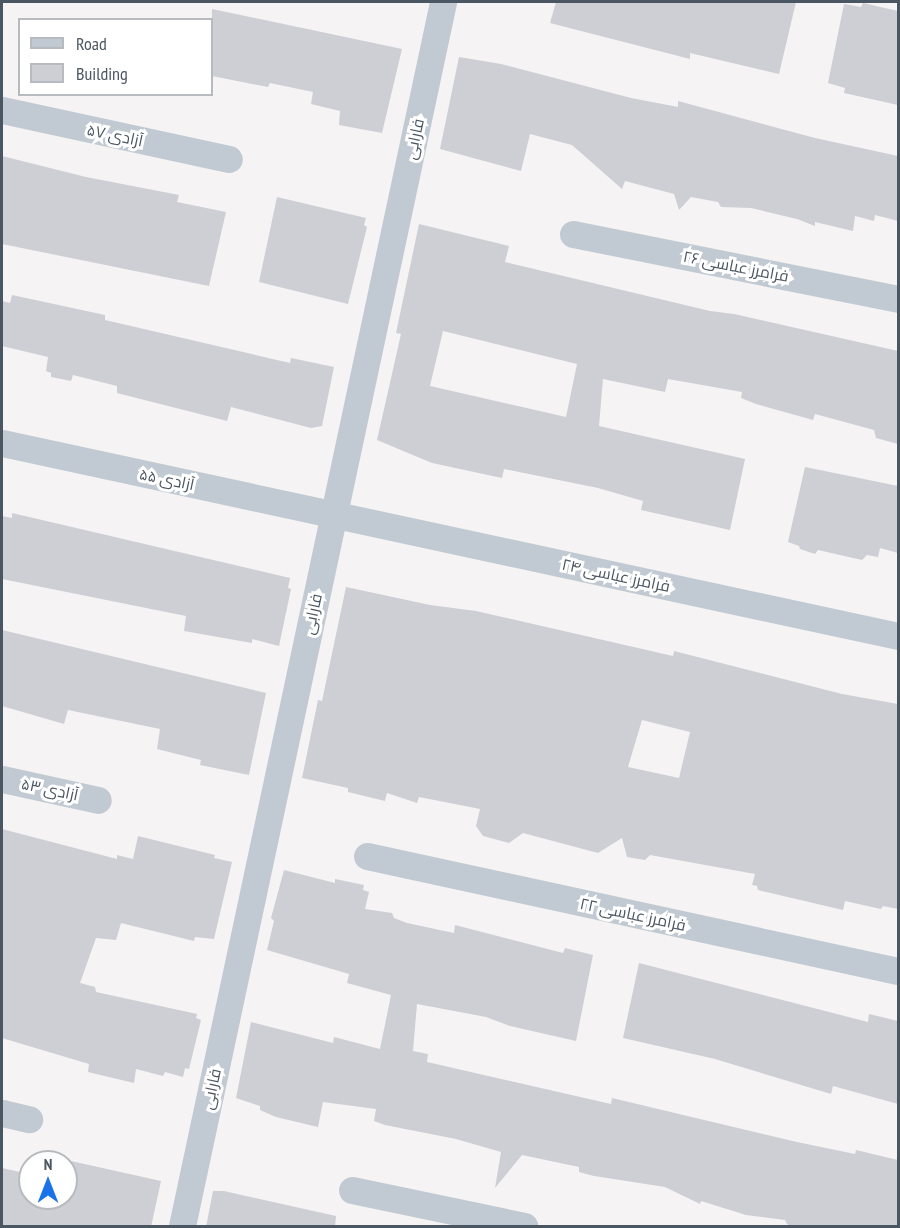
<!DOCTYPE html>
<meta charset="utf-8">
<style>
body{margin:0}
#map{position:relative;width:900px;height:1228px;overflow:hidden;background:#f5f3f3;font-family:"PT Sans Narrow",Cairo,sans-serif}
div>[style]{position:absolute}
.building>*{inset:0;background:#cdcfd5}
.minor>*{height:27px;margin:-13.5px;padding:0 13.5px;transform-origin:13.5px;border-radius:13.5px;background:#c1cad2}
span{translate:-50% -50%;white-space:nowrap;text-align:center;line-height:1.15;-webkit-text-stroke:6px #fff;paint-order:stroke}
.street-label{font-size:16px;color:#4a5661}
.frame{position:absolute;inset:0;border:3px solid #4a5661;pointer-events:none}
.legend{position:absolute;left:18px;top:18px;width:195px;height:78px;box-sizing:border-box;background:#fff;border:2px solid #b7bbc0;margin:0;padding:8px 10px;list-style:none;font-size:18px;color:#4a5661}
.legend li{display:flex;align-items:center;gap:12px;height:30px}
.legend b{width:30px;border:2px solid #b7bbc0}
.north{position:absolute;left:18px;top:1150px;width:60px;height:60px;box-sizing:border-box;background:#fff;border:2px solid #b7bbc0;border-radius:50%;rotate:0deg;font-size:16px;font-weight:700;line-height:24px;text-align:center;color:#4a5661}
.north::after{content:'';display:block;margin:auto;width:21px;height:27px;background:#1a73e8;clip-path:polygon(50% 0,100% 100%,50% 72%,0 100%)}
</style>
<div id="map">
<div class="building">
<div style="clip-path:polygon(556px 2px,796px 2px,779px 74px,690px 53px,690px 59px,550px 23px)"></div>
<div style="clip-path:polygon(863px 3px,898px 11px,898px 105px,844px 93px,845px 88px,828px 83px,844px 4px,861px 7px)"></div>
<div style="clip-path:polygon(212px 9px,402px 49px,382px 133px,339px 125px,340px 111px,311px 104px,313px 92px,270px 83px,268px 87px,212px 76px)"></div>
<div style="clip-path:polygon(459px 57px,501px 64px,631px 98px,678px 107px,678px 101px,815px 138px,898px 156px,898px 221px,875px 215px,874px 221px,855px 216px,853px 231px,815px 222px,815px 226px,797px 219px,751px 208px,721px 207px,718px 202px,691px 197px,679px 210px,674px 194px,625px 181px,622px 189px,572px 145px,530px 134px,521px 171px,440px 149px)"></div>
<div style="clip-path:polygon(2px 156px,86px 177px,179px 195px,177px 202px,226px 212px,209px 286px,2px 244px)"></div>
<div style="clip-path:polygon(277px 197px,366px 218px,364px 225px,367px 227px,348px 304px,259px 282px)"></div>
<div style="clip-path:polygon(evenodd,419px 224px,509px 246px,505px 262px,710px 311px,734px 314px,898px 351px,898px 444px,876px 438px,874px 430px,815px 414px,813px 420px,756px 404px,741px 398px,742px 392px,668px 379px,665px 392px,603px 379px,599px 426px,745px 459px,730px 530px,641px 510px,643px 501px,598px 488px,504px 469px,502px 478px,432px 463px,377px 440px,401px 334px,396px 333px,419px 224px,443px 331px,577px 364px,566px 417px,430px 386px,443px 331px)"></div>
<div style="clip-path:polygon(12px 295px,105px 315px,105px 320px,290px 363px,291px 358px,334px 367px,322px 426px,311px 428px,231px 407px,227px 421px,117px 393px,117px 386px,73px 375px,71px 381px,51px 377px,51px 373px,46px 371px,48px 357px,2px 346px,2px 301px,10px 303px)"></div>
<div style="clip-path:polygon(805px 467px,898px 486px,898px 553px,880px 548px,878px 557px,867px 555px,862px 560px,818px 550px,815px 554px,800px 549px,799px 546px,788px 542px)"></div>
<div style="clip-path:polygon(12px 513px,290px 578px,288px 588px,291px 589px,279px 646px,252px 639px,252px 643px,184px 631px,186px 616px,2px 579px,2px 516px,12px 518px)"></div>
<div style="clip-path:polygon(evenodd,346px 587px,430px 605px,476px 611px,673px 656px,674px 651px,842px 694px,898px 704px,898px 909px,883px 906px,881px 909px,845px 901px,843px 910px,758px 890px,757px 886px,752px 885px,755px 874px,650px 855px,645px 860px,627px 857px,622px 838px,598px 853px,523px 833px,509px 843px,483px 836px,476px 826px,480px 809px,419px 797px,417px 803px,387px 793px,385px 801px,348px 792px,348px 788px,302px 778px,318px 700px,322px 701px,346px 587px,642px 720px,690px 732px,679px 778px,628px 767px,642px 720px)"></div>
<div style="clip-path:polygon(2px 630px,266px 693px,249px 775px,200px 765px,201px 760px,157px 749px,160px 729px,68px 710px,64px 724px,2px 706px)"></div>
<div style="clip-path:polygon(2px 829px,117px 859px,117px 855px,133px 859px,138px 836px,215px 855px,214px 858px,232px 862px,214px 939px,195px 937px,194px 941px,121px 923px,116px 940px,96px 938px,80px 983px,95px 987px,96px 992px,197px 1014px,196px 1018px,201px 1020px,189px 1069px,185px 1068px,183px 1077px,165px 1072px,163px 1076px,136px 1069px,134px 1083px,88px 1072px,89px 1064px,2px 1038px)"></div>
<div style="clip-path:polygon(284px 870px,335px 883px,335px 879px,364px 885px,363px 890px,369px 892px,365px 909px,392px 913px,394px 918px,407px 923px,454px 933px,455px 925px,563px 953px,565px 948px,593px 955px,576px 1041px,510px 1026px,486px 1017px,417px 1004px,413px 1051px,428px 1054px,427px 1062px,611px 1104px,612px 1098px,797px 1142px,855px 1154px,856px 1150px,898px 1160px,898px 1227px,794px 1227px,787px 1224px,785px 1220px,746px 1215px,701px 1201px,700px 1204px,665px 1187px,594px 1176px,579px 1172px,579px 1167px,522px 1155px,495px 1188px,501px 1152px,456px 1139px,385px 1125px,374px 1121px,376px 1109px,323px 1102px,318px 1127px,276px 1117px,260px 1110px,260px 1106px,236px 1098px,251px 1022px,333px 1043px,334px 1037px,380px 1049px,391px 995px,347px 983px,349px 974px,267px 950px,274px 921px,271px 918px)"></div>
<div style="clip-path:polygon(639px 963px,868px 1022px,869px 1014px,898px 1021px,898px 1104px,833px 1086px,831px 1094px,715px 1059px,623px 1038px)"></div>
<div style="clip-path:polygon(71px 1161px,161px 1181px,151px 1227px,2px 1227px,2px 1168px,20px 1172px,21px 1168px,30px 1171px,30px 1198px,66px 1198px,66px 1180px)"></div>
<div style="clip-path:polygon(213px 1191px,224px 1191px,336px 1216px,335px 1227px,206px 1227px)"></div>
</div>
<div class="minor">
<div style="left:2px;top:110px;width:232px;rotate:12.2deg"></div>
<div style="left:573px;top:234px;width:331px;rotate:11.3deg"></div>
<div style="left:2px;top:443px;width:917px;rotate:12.16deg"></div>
<div style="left:2px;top:779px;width:98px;rotate:12.3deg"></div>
<div style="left:367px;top:856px;width:543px;rotate:12.22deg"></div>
<div style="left:2px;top:1113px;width:28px;rotate:13deg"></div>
<div style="left:352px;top:1190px;width:176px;rotate:11.8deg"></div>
<div style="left:182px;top:1226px;width:1252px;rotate:-77.96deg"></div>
</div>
<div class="street-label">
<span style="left:115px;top:135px;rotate:12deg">آزادی ۵۷</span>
<span style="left:414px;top:139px;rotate:-78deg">فارابی</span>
<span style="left:736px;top:266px;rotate:11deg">فرامرز عباسی ۲۶</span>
<span style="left:167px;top:479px;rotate:12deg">آزادی ۵۵</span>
<span style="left:616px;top:575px;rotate:12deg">فرامرز عباسی ۲۴</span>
<span style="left:312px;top:614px;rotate:-78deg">فارابی</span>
<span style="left:50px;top:789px;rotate:12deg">۵۳ آزادی</span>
<span style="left:633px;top:914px;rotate:12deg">فرامرز عباسی ۲۲</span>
<span style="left:211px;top:1089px;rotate:-78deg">فارابی</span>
</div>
<div class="frame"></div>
<ul class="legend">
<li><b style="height:8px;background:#c1cad2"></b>Road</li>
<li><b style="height:16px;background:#cdcfd5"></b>Building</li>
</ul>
<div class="north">N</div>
</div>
